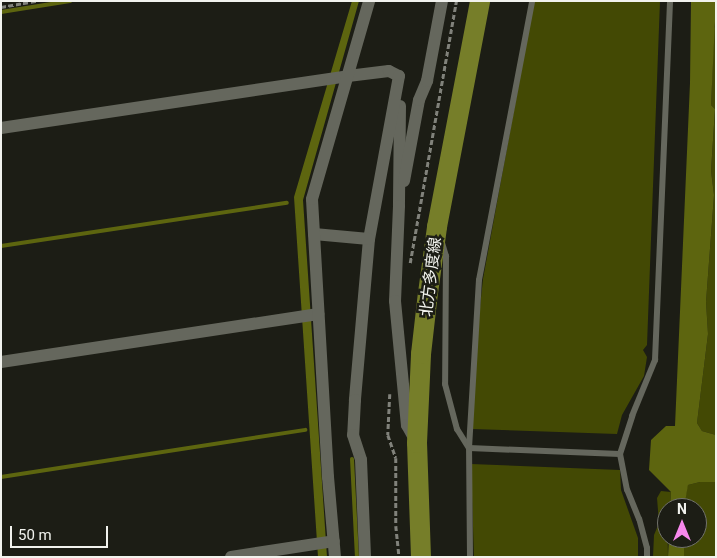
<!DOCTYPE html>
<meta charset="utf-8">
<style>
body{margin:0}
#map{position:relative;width:717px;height:558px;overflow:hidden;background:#1c1d15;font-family:Roboto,"Noto Sans JP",sans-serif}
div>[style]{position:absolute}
.green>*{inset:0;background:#434904}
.water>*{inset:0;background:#5d650f}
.stream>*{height:4px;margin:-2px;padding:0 2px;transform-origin:2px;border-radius:2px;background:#5d650f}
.path>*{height:2.5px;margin-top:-1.25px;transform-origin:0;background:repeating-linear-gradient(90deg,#81827b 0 5px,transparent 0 7.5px)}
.service>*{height:6px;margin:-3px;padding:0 3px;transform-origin:3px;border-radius:3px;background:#65675d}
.minor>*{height:12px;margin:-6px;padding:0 6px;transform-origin:6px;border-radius:6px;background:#65675d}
.primary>*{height:20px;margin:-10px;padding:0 10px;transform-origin:10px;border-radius:10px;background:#767e29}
span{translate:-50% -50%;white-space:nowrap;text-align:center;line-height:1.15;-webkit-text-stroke:5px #1c1d15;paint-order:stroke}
.street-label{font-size:16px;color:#f1f2ed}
.frame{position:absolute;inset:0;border:2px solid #f1f2ed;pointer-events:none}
.north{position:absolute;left:657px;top:498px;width:50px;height:50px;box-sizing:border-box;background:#1c1d15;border:1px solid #71726b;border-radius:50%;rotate:0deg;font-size:14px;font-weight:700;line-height:20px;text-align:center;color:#f1f2ed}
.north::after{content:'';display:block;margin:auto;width:18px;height:22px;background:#f788ec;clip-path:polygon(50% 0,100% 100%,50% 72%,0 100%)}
.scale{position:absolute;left:10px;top:526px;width:98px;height:22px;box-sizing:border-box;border:2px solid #f1f2ed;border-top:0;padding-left:6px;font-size:15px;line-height:18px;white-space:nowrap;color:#f1f2ed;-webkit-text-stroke:4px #1c1d15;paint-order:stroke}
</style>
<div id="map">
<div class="green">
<div style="clip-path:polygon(534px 1px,660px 1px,647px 345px,643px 350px,647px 357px,644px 376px,622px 415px,617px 434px,472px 429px,476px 345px,483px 279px)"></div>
<div style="clip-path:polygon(716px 26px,716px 435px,702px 431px,697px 423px,708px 334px,706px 302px,714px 195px,711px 171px,715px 109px,711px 105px,714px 28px)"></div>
<div style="clip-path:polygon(471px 464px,620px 470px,621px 490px,638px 538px,638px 557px,474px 557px)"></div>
<div style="clip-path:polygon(700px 482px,716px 482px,716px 557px,684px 557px,684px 545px,687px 538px,697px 538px,697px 508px,684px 508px,687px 488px,688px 485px)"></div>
<div style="clip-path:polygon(661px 491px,671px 492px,670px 508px,667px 508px,668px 557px,653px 557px,654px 535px,659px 523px,657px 498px)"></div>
</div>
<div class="water">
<div style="clip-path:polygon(352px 1px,359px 1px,303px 200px,327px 557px,318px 557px,294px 197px)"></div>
<div style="clip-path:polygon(691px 1px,716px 1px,711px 105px,715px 109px,711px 171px,714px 195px,706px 302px,708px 334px,697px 423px,702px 431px,716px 435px,716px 482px,700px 482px,688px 485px,684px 508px,670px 508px,671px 492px,649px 470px,651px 440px,666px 426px,675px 426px,690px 83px)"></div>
<div style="clip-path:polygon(669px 538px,687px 538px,684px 545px,684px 557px,668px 557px)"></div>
</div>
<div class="stream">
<div style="left:1px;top:12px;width:70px;rotate:-9.1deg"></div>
<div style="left:1px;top:246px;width:289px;rotate:-8.6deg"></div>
<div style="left:352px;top:459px;width:98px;rotate:87.1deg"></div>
<div style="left:1px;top:477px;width:308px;rotate:-8.8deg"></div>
</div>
<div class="path">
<div style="left:1px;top:7px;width:36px;rotate:-10deg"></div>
<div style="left:410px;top:263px;width:266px;rotate:-80deg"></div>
<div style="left:390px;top:394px;width:41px;rotate:92.8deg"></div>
<div style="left:388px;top:435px;width:24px;rotate:71deg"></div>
<div style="left:396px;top:458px;width:68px;rotate:90deg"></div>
<div style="left:396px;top:526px;width:31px;rotate:84deg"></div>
</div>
<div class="service">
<div style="left:442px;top:243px;width:14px;rotate:73deg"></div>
<div style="left:446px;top:256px;width:128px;rotate:90.4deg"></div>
<div style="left:445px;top:384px;width:47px;rotate:75.1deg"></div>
<div style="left:457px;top:429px;width:22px;rotate:58deg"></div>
<div style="left:469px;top:448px;width:151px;rotate:2.3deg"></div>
<div style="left:470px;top:557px;width:109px;rotate:-90.5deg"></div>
<div style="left:469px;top:448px;width:168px;rotate:-86.6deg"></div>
<div style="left:479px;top:280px;width:284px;rotate:-79.2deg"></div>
<div style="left:647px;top:557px;width:9px;rotate:-90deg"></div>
<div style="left:647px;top:548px;width:30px;rotate:-105deg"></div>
<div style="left:639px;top:519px;width:31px;rotate:-112deg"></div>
<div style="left:627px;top:490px;width:37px;rotate:-101deg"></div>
<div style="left:620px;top:454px;width:40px;rotate:-72deg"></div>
<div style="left:632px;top:416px;width:61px;rotate:-67.7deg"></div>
<div style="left:655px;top:360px;width:359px;rotate:-87.6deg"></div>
</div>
<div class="minor">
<div style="left:400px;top:106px;width:100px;rotate:90.6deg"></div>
<div style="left:399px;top:206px;width:95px;rotate:92.4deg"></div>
<div style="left:395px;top:301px;width:125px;rotate:84.5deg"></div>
<div style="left:407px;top:425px;width:18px;rotate:61deg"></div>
<div style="left:1px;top:128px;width:351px;rotate:-8.5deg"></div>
<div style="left:348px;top:76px;width:41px;rotate:-7deg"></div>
<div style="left:389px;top:71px;width:11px;rotate:27deg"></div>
<div style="left:399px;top:76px;width:166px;rotate:100.4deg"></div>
<div style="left:369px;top:239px;width:162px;rotate:95deg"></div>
<div style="left:355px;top:400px;width:35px;rotate:93deg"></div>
<div style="left:353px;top:435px;width:26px;rotate:72deg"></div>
<div style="left:361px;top:460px;width:97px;rotate:87.6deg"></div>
<div style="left:404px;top:181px;width:82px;rotate:-79.5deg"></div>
<div style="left:419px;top:100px;width:21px;rotate:-67deg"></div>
<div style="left:427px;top:81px;width:81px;rotate:-79.4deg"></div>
<div style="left:314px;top:234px;width:55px;rotate:5.2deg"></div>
<div style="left:1px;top:362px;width:321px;rotate:-8.6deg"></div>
<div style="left:231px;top:557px;width:104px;rotate:-8.8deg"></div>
<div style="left:335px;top:557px;width:80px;rotate:-95deg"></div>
<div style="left:328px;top:477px;width:278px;rotate:-93.3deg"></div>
<div style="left:312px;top:199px;width:206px;rotate:-73.9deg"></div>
</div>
<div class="primary">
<div style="left:421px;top:557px;width:114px;rotate:-92deg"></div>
<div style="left:417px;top:443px;width:89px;rotate:-87.4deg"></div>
<div style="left:421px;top:354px;width:61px;rotate:-83.5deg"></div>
<div style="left:428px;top:293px;width:67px;rotate:-82.2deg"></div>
<div style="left:437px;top:227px;width:230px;rotate:-79.2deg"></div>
</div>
<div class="street-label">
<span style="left:431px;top:277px;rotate:-83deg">北方多度線</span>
</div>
<div class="frame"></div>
<div class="north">N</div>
<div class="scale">50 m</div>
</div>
